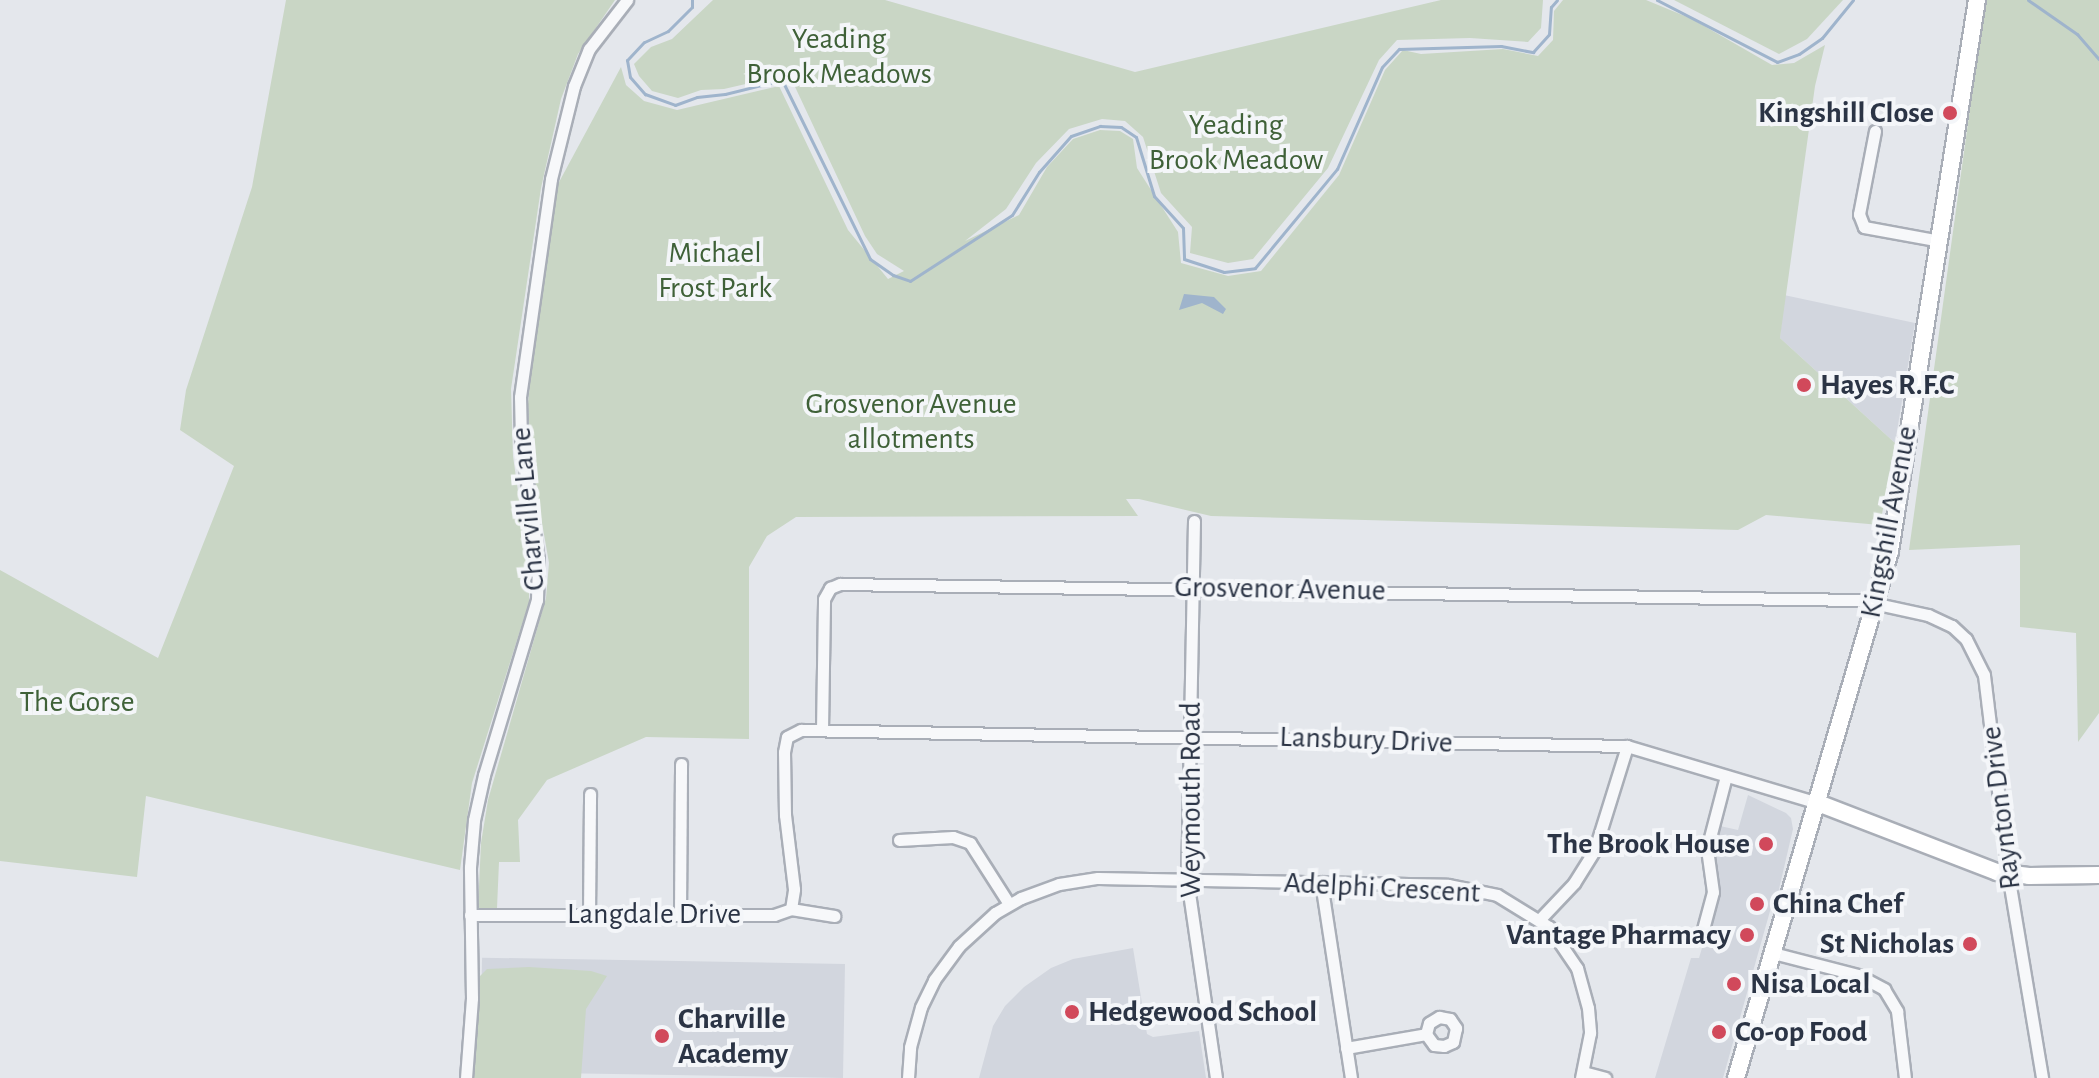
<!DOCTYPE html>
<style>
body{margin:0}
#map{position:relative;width:2099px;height:1078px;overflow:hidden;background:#e4e7ec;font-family:"Alegreya Sans",sans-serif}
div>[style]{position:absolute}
.built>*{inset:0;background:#d2d6de;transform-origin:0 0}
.green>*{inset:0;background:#c9d6c5}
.water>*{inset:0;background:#9fb4cc}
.stream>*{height:3px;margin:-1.5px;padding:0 1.5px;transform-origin:1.5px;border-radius:1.5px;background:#9fb4cc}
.roads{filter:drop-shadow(2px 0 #a9aeb7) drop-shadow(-2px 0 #a9aeb7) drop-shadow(0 2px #a9aeb7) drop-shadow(0 -2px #a9aeb7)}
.street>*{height:11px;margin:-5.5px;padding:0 5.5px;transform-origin:5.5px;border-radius:5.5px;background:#f7f8fa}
.secondary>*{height:16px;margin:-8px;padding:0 8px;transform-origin:8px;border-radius:8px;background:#fff}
.dots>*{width:22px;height:22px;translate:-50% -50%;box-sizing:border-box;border:4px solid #f4f6f9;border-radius:50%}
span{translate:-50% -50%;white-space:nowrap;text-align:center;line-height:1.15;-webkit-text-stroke:8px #f4f6f9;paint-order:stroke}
.park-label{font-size:30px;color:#3f6138}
.poi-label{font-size:30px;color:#2b3445;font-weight:700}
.right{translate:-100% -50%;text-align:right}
.left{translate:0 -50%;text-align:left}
.street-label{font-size:30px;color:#2b3445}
</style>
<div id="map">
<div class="built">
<div style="clip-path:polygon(1784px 295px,1915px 323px,1895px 443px,1780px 338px)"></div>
<div style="clip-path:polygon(1748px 795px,1786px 813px,1791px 818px,1793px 829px,1779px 889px,1782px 893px,1779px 904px,1772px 904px,1723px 1078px,1655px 1078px,1691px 958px,1699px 958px,1720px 888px,1713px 851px,1720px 826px,1738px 830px)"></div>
<div style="clip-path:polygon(1133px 948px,1147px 1034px,1153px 1037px,1199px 1031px,1206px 1078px,979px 1078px,993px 1026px,1005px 1006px,1024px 987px,1051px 968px,1073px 959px)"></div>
<div style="left:845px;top:964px;width:114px;height:363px;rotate:91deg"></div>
</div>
<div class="green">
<div style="clip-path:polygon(286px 0,615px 0,578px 54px,561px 99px,541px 188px,511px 389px,513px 456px,529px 569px,529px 602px,472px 783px,460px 870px,146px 796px,137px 877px,0 861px,0 570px,158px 658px,234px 466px,180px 430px,186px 390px,252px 187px)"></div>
<div style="clip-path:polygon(713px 0,885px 0,1135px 72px,1441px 0,1543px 0,1541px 28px,1528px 42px,1470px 38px,1397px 40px,1379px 60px,1328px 168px,1253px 259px,1228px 263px,1190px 253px,1192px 227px,1161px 193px,1143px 137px,1125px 121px,1102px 119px,1069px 129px,1036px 163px,1006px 209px,965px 241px,1019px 215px,1047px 167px,1073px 139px,1100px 130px,1120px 131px,1133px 139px,1137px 168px,1178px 232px,1181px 263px,1228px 276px,1261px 271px,1339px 175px,1385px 70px,1403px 50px,1421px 54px,1503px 49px,1538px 56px,1553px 40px,1554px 11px,1563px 0,1646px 0,1692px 19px,1772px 65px,1794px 63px,1825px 45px,1815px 86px,1780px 338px,1895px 443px,1880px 525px,1766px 515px,1738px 530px,1211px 516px,1139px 499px,1126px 499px,1138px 516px,796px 517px,767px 536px,749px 567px,749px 739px,646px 737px,547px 780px,518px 820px,520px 862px,499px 862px,497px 908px,478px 909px,481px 843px,488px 800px,546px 598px,549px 563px,531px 460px,528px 404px,544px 240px,558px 184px,621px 67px,626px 85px,644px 101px,677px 110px,779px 86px,848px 230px,888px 279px,904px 271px,877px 254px,865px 236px,789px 74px,724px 89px,701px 90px,678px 98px,652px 91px,639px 76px,634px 64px,651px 47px,672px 39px)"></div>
<div style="clip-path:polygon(1674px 0,1843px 0,1807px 39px,1779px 54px)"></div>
<div style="clip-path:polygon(1985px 0,2099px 0,2099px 713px,2078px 742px,2076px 633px,2020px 627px,2020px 545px,1909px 550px)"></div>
<div style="clip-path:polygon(529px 967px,591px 971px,607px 976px,586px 1009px,581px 1078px,473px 1078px,480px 976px,487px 969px)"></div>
</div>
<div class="water">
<div style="clip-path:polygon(1184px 294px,1214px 297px,1226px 309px,1223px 314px,1202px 303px,1179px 310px)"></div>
</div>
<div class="stream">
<div style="left:692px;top:0;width:7px;rotate:90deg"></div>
<div style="left:692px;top:7px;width:34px;rotate:135deg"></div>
<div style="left:668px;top:31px;width:26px;rotate:155deg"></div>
<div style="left:644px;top:42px;width:25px;rotate:133deg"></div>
<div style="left:627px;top:60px;width:17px;rotate:80deg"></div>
<div style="left:630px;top:77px;width:23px;rotate:49deg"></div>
<div style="left:645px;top:94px;width:32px;rotate:20deg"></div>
<div style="left:675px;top:105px;width:23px;rotate:-20deg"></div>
<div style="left:697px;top:97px;width:28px;rotate:-6deg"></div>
<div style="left:725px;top:94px;width:59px;rotate:-13.8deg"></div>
<div style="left:782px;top:80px;width:199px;rotate:63.8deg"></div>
<div style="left:870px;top:259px;width:28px;rotate:35deg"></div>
<div style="left:893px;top:275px;width:18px;rotate:19deg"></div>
<div style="left:910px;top:281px;width:121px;rotate:-32.9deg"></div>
<div style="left:1012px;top:215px;width:51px;rotate:-57.9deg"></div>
<div style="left:1039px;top:172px;width:48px;rotate:-48.4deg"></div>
<div style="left:1071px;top:136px;width:31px;rotate:-19deg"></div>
<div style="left:1100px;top:126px;width:21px;rotate:3deg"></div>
<div style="left:1121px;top:127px;width:18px;rotate:34deg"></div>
<div style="left:1136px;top:137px;width:62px;rotate:73deg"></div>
<div style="left:1154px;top:196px;width:43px;rotate:47.8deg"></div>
<div style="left:1183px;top:228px;width:31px;rotate:88deg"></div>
<div style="left:1184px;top:259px;width:42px;rotate:18deg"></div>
<div style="left:1224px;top:272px;width:31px;rotate:-7deg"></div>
<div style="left:1255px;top:268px;width:129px;rotate:-50.4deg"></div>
<div style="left:1337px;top:169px;width:111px;rotate:-66.2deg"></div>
<div style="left:1382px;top:67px;width:25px;rotate:-47deg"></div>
<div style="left:1399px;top:49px;width:102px;rotate:-1.7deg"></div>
<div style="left:1501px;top:46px;width:33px;rotate:11deg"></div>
<div style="left:1533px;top:52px;width:24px;rotate:-48deg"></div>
<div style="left:1549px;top:34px;width:27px;rotate:-86deg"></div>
<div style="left:1551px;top:7px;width:9px;rotate:-49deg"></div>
<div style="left:1657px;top:0;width:135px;rotate:27.3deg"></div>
<div style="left:1777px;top:62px;width:23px;rotate:-20deg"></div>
<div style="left:1799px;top:54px;width:28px;rotate:-35deg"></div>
<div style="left:1822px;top:38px;width:49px;rotate:-50.8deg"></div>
<div style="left:2028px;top:0;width:60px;rotate:34.8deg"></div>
<div style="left:2077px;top:34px;width:33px;rotate:49deg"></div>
</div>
<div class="roads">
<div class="street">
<div style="left:1875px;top:131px;width:85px;rotate:100.9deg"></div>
<div style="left:1859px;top:214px;width:14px;rotate:69deg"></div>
<div style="left:1864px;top:227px;width:77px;rotate:10.4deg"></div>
<div style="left:1194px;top:521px;width:358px;rotate:91.1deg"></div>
<div style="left:1187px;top:879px;width:201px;rotate:81.7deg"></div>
<div style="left:822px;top:730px;width:131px;rotate:-89.1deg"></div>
<div style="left:824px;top:599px;width:13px;rotate:-61deg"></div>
<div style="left:830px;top:588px;width:11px;rotate:-22deg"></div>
<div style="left:840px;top:584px;width:1019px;rotate:0.9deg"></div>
<div style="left:1859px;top:600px;width:71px;rotate:12.3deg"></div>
<div style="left:1928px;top:615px;width:26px;rotate:25deg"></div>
<div style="left:1952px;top:626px;width:19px;rotate:43deg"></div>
<div style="left:1966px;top:639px;width:40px;rotate:63.4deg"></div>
<div style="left:1984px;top:675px;width:200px;rotate:83.1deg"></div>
<div style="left:2008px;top:874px;width:207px;rotate:80.5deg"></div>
<div style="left:899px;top:840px;width:54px;rotate:-3.2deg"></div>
<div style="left:953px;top:837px;width:18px;rotate:19deg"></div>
<div style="left:970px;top:843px;width:72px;rotate:57.4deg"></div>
<div style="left:1321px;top:882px;width:198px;rotate:81.3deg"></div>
<div style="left:791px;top:909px;width:20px;rotate:-81deg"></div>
<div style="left:794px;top:889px;width:75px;rotate:-96.9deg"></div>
<div style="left:785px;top:815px;width:63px;rotate:-90.9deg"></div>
<div style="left:784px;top:752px;width:15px;rotate:-79deg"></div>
<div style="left:787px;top:737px;width:16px;rotate:-27deg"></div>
<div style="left:801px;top:730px;width:826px;rotate:1.11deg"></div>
<div style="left:1627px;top:746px;width:199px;rotate:16.6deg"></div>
<div style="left:680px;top:913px;width:149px;rotate:-89.6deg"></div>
<div style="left:470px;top:915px;width:304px"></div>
<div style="left:774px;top:915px;width:18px;rotate:-19deg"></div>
<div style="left:791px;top:909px;width:44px;rotate:9.2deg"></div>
<div style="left:589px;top:915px;width:121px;rotate:-89.5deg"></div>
<div style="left:1540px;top:919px;width:50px;rotate:-46.6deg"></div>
<div style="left:1574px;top:883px;width:40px;rotate:-58deg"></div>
<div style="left:1595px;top:849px;width:108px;rotate:-72.7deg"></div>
<div style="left:1702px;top:933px;width:42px;rotate:-75deg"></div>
<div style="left:1713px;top:892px;width:43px;rotate:-97.9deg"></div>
<div style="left:1707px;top:849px;width:75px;rotate:-75.4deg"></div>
<div style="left:1773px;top:953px;width:88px;rotate:14.5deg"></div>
<div style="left:1858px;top:975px;width:30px;rotate:28deg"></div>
<div style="left:1884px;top:989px;width:26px;rotate:59deg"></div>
<div style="left:1897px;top:1011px;width:67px;rotate:83.2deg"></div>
<div style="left:1346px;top:1048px;width:81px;rotate:-9.9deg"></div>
<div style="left:1426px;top:1034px;width:11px;rotate:-75deg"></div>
<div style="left:1429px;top:1023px;width:12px;rotate:-31deg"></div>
<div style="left:1439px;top:1017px;width:11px;rotate:10deg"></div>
<div style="left:1450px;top:1019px;width:11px;rotate:56deg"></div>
<div style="left:1456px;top:1028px;width:14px;rotate:102deg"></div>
<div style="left:1453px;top:1042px;width:10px;rotate:156deg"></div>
<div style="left:1444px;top:1046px;width:10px;rotate:-174deg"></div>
<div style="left:1434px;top:1045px;width:14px;rotate:-126deg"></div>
<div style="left:1583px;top:1072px;width:23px;rotate:15deg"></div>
<div style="left:466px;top:1078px;width:80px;rotate:-85.7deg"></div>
<div style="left:472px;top:998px;width:131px;rotate:-90.9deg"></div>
<div style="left:470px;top:867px;width:47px;rotate:-85.1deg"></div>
<div style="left:474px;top:820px;width:46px;rotate:-77.5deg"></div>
<div style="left:484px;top:775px;width:183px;rotate:-73.2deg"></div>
<div style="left:537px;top:600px;width:40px;rotate:-88.6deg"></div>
<div style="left:538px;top:560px;width:121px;rotate:-98.1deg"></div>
<div style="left:521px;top:440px;width:43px;rotate:-91.3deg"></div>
<div style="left:520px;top:397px;width:220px;rotate:-81.9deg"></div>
<div style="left:551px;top:179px;width:96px;rotate:-76.1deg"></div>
<div style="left:574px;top:86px;width:40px;rotate:-68deg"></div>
<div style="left:589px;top:49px;width:62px;rotate:-52.2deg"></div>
<div style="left:908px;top:1078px;width:31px;rotate:-86deg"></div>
<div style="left:910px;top:1047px;width:41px;rotate:-74.6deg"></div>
<div style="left:921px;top:1007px;width:30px;rotate:-64deg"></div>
<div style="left:934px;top:980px;width:42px;rotate:-53.7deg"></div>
<div style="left:959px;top:946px;width:49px;rotate:-42.5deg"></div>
<div style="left:995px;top:913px;width:30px;rotate:-30deg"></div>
<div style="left:1021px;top:898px;width:40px;rotate:-20.2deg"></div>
<div style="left:1059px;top:884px;width:39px;rotate:-9deg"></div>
<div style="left:1098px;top:878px;width:350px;rotate:1.1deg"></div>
<div style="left:1448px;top:885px;width:50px;rotate:11.5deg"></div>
<div style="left:1497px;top:895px;width:61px;rotate:31.6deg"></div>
<div style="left:1549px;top:927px;width:50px;rotate:55.7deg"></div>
<div style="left:1577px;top:968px;width:41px;rotate:74.6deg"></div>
<div style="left:1588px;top:1008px;width:25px;rotate:85deg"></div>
<div style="left:1590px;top:1033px;width:46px;rotate:101.3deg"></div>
</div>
<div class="secondary">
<div style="left:1818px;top:803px;width:192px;rotate:21.1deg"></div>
<div style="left:1997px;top:872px;width:32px;rotate:7deg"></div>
<div style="left:2029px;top:876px;width:70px;rotate:-0.8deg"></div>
<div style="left:1736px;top:1078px;width:549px;rotate:-73.71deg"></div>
<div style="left:1890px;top:551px;width:558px;rotate:-81.03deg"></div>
</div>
</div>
<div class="dots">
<div style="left:1950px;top:113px;background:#d1495b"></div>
<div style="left:1804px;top:385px;background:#d1495b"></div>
<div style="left:1766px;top:844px;background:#d1495b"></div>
<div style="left:1757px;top:904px;background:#d1495b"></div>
<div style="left:1747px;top:935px;background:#d1495b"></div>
<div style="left:1970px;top:944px;background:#d1495b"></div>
<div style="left:1734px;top:984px;background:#d1495b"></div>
<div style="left:1072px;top:1012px;background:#d1495b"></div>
<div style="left:1719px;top:1032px;background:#d1495b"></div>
<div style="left:662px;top:1036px;background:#d1495b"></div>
</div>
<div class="park-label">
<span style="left:839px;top:56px">Yeading<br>Brook Meadows</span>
<span style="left:1236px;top:142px">Yeading<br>Brook Meadow</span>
<span style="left:715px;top:270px">Michael<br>Frost Park</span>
<span style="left:911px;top:421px">Grosvenor Avenue<br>allotments</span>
<span style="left:77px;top:702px">The Gorse</span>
</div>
<div class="poi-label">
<span class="right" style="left:1934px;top:113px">Kingshill Close</span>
<span class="left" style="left:1820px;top:385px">Hayes R.F.C</span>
<span class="right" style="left:1750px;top:844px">The Brook House</span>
<span class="left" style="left:1773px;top:904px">China Chef</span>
<span class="right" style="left:1731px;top:935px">Vantage Pharmacy</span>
<span class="right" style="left:1954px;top:944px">St Nicholas</span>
<span class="left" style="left:1750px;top:984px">Nisa Local</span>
<span class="left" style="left:1088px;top:1012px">Hedgewood School</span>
<span class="left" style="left:678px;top:1036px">Charville<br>Academy</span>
<span class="left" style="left:1735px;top:1032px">Co-op Food</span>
</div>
<div class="street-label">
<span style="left:528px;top:509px;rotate:-95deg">Charville Lane</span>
<span style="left:1889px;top:522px;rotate:-79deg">Kingshill Avenue</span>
<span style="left:1280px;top:589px;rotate:1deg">Grosvenor Avenue</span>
<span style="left:1366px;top:740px;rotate:2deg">Lansbury Drive</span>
<span style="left:1191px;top:800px;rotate:-90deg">Weymouth Road</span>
<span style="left:2001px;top:808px;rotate:-97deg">Raynton Drive</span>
<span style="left:1382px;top:888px;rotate:3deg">Adelphi Crescent</span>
<span style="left:654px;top:914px">Langdale Drive</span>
</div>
</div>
